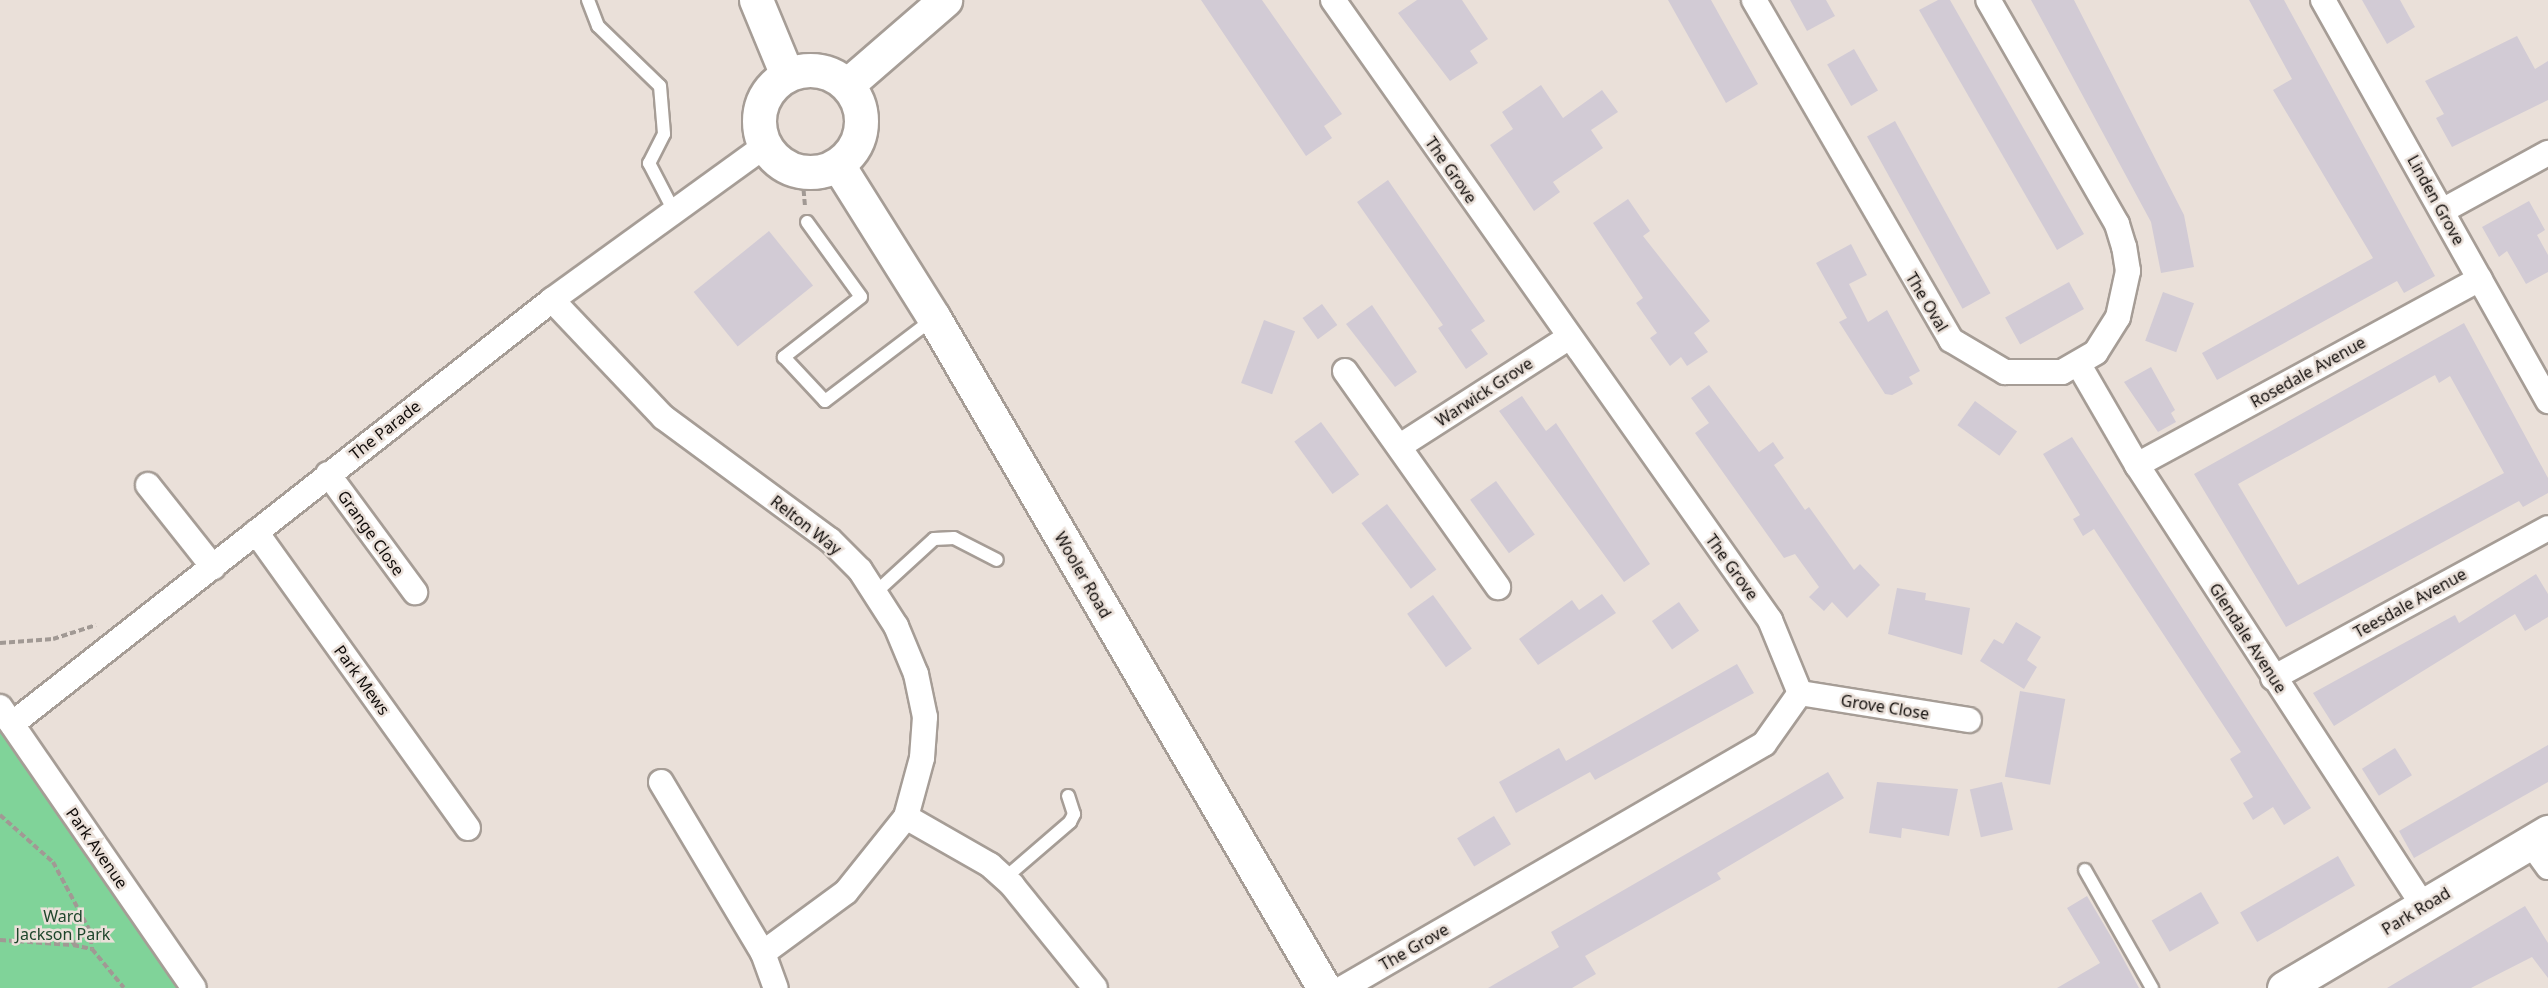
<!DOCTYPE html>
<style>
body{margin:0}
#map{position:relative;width:2548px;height:988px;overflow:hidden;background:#eae0d9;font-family:"Noto Sans",sans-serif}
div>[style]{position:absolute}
.green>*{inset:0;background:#80d399}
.building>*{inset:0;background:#d2cbd5;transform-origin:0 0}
.path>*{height:4px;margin-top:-2px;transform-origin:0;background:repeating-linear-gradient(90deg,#a19994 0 6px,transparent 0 9px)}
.roads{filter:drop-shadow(2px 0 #a69d96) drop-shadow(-2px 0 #a69d96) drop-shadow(0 2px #a69d96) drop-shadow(0 -2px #a69d96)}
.lane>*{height:12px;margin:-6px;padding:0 6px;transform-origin:6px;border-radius:6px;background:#fff}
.street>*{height:24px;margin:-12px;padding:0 12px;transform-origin:12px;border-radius:12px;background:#fff}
.secondary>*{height:33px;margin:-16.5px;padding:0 16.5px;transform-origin:16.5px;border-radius:16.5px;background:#fff}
.secondary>.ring{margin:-16.5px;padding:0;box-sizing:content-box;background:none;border:33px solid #fff;border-radius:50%}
span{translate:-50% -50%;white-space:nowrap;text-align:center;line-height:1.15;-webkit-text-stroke:5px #eae0d9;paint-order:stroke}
.street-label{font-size:16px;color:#100c0a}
.park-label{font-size:16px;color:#1e452b}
</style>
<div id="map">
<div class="green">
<div style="clip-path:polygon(0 723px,181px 988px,0 988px)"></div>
</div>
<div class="building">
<div style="clip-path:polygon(1201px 0,1262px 0,1342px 114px,1324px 126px,1332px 138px,1306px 156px)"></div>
<div style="clip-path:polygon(1417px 0,1462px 0,1488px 39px,1470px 51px,1478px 63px,1450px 81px,1398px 13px)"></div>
<div style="clip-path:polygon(1668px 0,1711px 0,1758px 84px,1726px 103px)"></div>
<div style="clip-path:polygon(1790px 0,1826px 0,1835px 16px,1807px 31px)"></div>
<div style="clip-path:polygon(1938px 0,1950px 0,2084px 234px,2057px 250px,1919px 10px)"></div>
<div style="clip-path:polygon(2031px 0,2074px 0,2184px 215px,2194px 267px,2161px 273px,2151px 222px)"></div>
<div style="clip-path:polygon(2249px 0,2284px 0,2435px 276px,2404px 293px,2397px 281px,2217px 380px,2202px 353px,2373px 258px,2273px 90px,2292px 79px)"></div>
<div style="clip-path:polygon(2362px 0,2400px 0,2415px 27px,2387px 44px)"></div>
<div style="clip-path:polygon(2517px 36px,2535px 69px,2548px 61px,2548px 100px,2452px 147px,2436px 118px,2444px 114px,2425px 81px)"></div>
<div style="left:1854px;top:49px;width:48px;height:31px;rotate:60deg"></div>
<div style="clip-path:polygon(1541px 85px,1563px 118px,1602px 90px,1618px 112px,1591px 130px,1603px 148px,1553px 182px,1560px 192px,1534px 211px,1490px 145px,1513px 129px,1502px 112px)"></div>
<div style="left:1895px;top:121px;width:197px;height:32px;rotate:61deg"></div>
<div style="clip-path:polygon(1388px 180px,1485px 321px,1471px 330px,1488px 354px,1466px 369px,1438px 328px,1443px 325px,1357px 202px)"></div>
<div style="clip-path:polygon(1628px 199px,1650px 231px,1643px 236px,1710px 321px,1694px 333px,1708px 352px,1687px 366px,1681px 357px,1670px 366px,1650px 338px,1657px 333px,1636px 303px,1643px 298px,1593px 223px)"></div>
<div style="clip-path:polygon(2529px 201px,2545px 230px,2537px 235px,2548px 255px,2548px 272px,2526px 284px,2507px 251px,2499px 257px,2482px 227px)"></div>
<div style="left:769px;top:231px;width:70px;height:97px;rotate:51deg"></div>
<div style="clip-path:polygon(1851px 244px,1867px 275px,1849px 284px,1868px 322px,1887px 310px,1920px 371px,1909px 377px,1913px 384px,1892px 395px,1885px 394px,1839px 322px,1847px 318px,1816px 263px)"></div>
<div style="left:2069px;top:282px;width:31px;height:73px;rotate:61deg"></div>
<div style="left:2163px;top:292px;width:33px;height:52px;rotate:20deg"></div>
<div style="left:1322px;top:304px;width:26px;height:24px;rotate:54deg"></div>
<div style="clip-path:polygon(1372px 305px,1417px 372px,1395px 387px,1346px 324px)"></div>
<div style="left:1264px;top:320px;width:33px;height:67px;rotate:20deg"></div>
<div style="clip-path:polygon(evenodd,2464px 323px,2548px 478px,2548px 493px,2523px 507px,2519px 501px,2286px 627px,2194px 474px,2464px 323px,2435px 375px,2439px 383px,2450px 376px,2504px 473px,2298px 585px,2238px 484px,2435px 375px)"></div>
<div style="clip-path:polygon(2151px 367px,2175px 410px,2171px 413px,2176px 422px,2158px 432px,2124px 382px)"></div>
<div style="clip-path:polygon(1709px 385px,1759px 452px,1773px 442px,1784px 458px,1774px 465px,1805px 510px,1809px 507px,1854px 570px,1860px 564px,1880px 585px,1847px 618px,1832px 602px,1824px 611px,1809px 597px,1819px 587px,1795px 554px,1784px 558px,1695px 433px,1709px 423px,1691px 398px)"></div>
<div style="clip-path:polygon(1522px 396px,1546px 431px,1556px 423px,1650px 564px,1624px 582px,1499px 411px)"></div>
<div style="left:1975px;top:401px;width:52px;height:30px;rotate:36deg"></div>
<div style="left:1321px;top:422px;width:65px;height:33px;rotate:54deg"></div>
<div style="clip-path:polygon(2072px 437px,2311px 808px,2284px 825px,2273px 807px,2253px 820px,2243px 803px,2253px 797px,2230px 759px,2241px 752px,2094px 529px,2083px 536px,2073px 519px,2080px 515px,2043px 454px)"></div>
<div style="left:1496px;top:481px;width:66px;height:32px;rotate:54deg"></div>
<div style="left:1387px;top:504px;width:82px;height:32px;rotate:53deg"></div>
<div style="clip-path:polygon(2536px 574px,2548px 594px,2548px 617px,2525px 631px,2515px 614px,2334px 726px,2313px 693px,2455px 615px,2459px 623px)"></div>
<div style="clip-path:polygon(1897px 588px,1926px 593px,1925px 600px,1970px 608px,1962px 655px,1888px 634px)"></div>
<div style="clip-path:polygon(1602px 594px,1616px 613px,1538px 665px,1519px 639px,1572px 600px,1579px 610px)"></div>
<div style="left:1433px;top:595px;width:66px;height:32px;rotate:54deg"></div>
<div style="left:1679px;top:602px;width:35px;height:33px;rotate:55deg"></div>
<div style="clip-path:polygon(2016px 622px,2041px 637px,2027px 660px,2037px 667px,2024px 689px,1980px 661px,1994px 639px,2003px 644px)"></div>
<div style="clip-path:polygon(1737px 664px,1754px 693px,1595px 780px,1590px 772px,1516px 813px,1499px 782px,1559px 748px,1566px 761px)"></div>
<div style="left:2020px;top:691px;width:46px;height:87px;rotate:10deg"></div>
<div style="clip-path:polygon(2548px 745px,2548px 782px,2414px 858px,2399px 831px)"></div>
<div style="left:2395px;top:748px;width:32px;height:39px;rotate:58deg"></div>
<div style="clip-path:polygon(1828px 772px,1844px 798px,1717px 873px,1721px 879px,1585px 956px,1596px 974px,1572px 988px,1488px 988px,1559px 947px,1551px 932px)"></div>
<div style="clip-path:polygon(1877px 782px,1958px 789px,1949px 836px,1902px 828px,1901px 838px,1869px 833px)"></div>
<div style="left:2002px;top:782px;width:49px;height:33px;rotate:77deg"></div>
<div style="left:1494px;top:816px;width:33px;height:43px;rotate:59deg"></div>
<div style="left:2338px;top:856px;width:34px;height:113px;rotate:60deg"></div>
<div style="left:2201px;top:892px;width:36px;height:57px;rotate:60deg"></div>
<div style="clip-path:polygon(2087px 896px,2113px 940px,2139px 988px,2057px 988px,2100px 963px,2067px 908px)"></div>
<div style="clip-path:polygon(2525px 906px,2548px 943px,2548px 978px,2532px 957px,2471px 988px,2387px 988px)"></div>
</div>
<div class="path">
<div style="left:802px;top:172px;width:35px;rotate:85deg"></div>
<div style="left:0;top:643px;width:53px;rotate:-4.3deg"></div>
<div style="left:53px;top:639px;width:45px;rotate:-18deg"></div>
<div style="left:0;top:815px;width:71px;rotate:41.6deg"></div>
<div style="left:53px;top:862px;width:76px;rotate:61.8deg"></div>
<div style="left:89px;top:929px;width:20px;rotate:81deg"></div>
<div style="left:92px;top:949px;width:50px;rotate:50.6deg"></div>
<div style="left:0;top:940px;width:72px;rotate:4deg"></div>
<div style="left:72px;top:945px;width:22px;rotate:-43deg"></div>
<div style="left:73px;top:945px;width:19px;rotate:12deg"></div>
</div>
<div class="roads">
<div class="lane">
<div style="left:588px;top:0;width:28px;rotate:69deg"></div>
<div style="left:598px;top:26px;width:86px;rotate:44.1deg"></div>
<div style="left:660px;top:86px;width:48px;rotate:85.2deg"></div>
<div style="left:664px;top:134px;width:33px;rotate:117deg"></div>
<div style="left:649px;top:163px;width:54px;rotate:62.5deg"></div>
<div style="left:807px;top:222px;width:92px;rotate:54.2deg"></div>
<div style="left:861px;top:297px;width:98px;rotate:142.1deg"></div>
<div style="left:784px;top:357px;width:60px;rotate:47deg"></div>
<div style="left:825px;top:401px;width:136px;rotate:-37.2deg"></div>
<div style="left:875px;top:593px;width:80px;rotate:-42.5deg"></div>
<div style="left:934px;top:539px;width:20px;rotate:-3deg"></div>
<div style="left:954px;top:538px;width:48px;rotate:27.1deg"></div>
<div style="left:2085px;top:870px;width:136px;rotate:60.4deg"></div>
<div style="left:1005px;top:878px;width:86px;rotate:-40.7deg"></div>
<div style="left:1070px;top:822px;width:9px;rotate:-63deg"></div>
<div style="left:1074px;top:814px;width:19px;rotate:-108deg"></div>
</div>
<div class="street">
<div style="left:1333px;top:0;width:759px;rotate:54.82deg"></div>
<div style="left:1770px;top:620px;width:79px;rotate:67.7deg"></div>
<div style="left:1800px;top:693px;width:62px;rotate:125.2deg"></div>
<div style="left:1764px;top:744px;width:487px;rotate:149.9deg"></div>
<div style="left:1754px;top:0;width:393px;rotate:59.9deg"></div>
<div style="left:1951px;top:340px;width:63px;rotate:30.7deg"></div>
<div style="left:2005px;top:372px;width:57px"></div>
<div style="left:2062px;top:372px;width:39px;rotate:-30deg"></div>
<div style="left:2096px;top:352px;width:41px;rotate:-57.8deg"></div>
<div style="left:2118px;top:317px;width:47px;rotate:-77.7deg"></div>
<div style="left:2128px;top:271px;width:24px;rotate:-99deg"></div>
<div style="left:2124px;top:247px;width:24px;rotate:-107deg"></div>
<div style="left:2117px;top:224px;width:258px;rotate:-119.9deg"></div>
<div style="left:2323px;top:0;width:460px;rotate:60.7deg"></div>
<div style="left:2442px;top:211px;width:121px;rotate:-28.7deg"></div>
<div style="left:552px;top:300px;width:161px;rotate:46.5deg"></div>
<div style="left:663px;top:417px;width:207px;rotate:36.4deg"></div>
<div style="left:830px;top:540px;width:42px;rotate:45deg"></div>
<div style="left:860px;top:570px;width:67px;rotate:57.3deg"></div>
<div style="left:896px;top:626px;width:52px;rotate:67.4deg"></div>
<div style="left:916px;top:674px;width:44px;rotate:78.2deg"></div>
<div style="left:925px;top:717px;width:41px;rotate:94.2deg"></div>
<div style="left:922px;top:758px;width:61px;rotate:105.2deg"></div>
<div style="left:906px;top:817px;width:96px;rotate:128.7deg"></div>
<div style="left:846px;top:892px;width:103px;rotate:143.7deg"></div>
<div style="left:763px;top:953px;width:37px;rotate:70deg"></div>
<div style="left:2079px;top:365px;width:116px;rotate:59.9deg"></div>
<div style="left:2137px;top:465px;width:527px;rotate:57deg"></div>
<div style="left:1345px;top:371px;width:265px;rotate:54.7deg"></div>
<div style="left:1400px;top:446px;width:200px;rotate:-32.7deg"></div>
<div style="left:2137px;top:465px;width:390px;rotate:-28.5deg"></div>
<div style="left:328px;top:474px;width:147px;rotate:53.6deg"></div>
<div style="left:148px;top:485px;width:105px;rotate:51.6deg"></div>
<div style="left:256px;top:532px;width:364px;rotate:54.4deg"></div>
<div style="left:2273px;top:678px;width:313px;rotate:-28.6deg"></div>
<div style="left:1800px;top:693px;width:171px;rotate:9.1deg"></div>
<div style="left:0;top:707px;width:341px;rotate:55.4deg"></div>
<div style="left:12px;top:724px;width:687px;rotate:-38.14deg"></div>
<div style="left:552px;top:300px;width:263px;rotate:-35.9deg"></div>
<div style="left:661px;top:782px;width:199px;rotate:59.2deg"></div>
<div style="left:906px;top:817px;width:97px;rotate:29.7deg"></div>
<div style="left:990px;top:865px;width:30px;rotate:42deg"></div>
<div style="left:1012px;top:885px;width:132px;rotate:51.1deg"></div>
<div style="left:2530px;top:842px;width:31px;rotate:54deg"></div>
</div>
<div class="secondary">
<div style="left:756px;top:0;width:81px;rotate:67.5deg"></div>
<div class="ring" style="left:759px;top:70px;width:69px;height:69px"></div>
<div style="left:847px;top:85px;width:130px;rotate:-40.9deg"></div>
<div style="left:838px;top:165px;width:181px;rotate:57.9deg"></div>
<div style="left:934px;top:318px;width:775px;rotate:59.8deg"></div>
<div style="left:2284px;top:988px;width:307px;rotate:-30.6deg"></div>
</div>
</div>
<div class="street-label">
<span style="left:1451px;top:170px;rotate:55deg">The Grove</span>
<span style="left:2436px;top:200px;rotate:61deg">Linden Grove</span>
<span style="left:1927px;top:302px;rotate:59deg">The Oval</span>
<span style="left:2308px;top:372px;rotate:-29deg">Rosedale Avenue</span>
<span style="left:1484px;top:392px;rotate:-33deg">Warwick Grove</span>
<span style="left:385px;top:430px;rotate:-38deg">The Parade</span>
<span style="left:806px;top:525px;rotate:38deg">Relton Way</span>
<span style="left:371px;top:533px;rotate:54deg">Grange Close</span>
<span style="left:1732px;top:567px;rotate:54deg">The Grove</span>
<span style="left:1083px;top:575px;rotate:60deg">Wooler Road</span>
<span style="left:2410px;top:603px;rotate:-29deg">Teesdale Avenue</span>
<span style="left:2248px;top:638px;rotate:57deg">Glendale Avenue</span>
<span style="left:362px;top:680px;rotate:54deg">Park Mews</span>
<span style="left:1885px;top:707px;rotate:9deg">Grove Close</span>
<span style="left:97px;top:848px;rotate:55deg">Park Avenue</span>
<span style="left:2416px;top:911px;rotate:-31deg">Park Road</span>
<span style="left:1414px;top:947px;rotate:-30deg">The Grove</span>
</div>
<div class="park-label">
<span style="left:63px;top:925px">Ward<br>Jackson Park</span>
</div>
</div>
